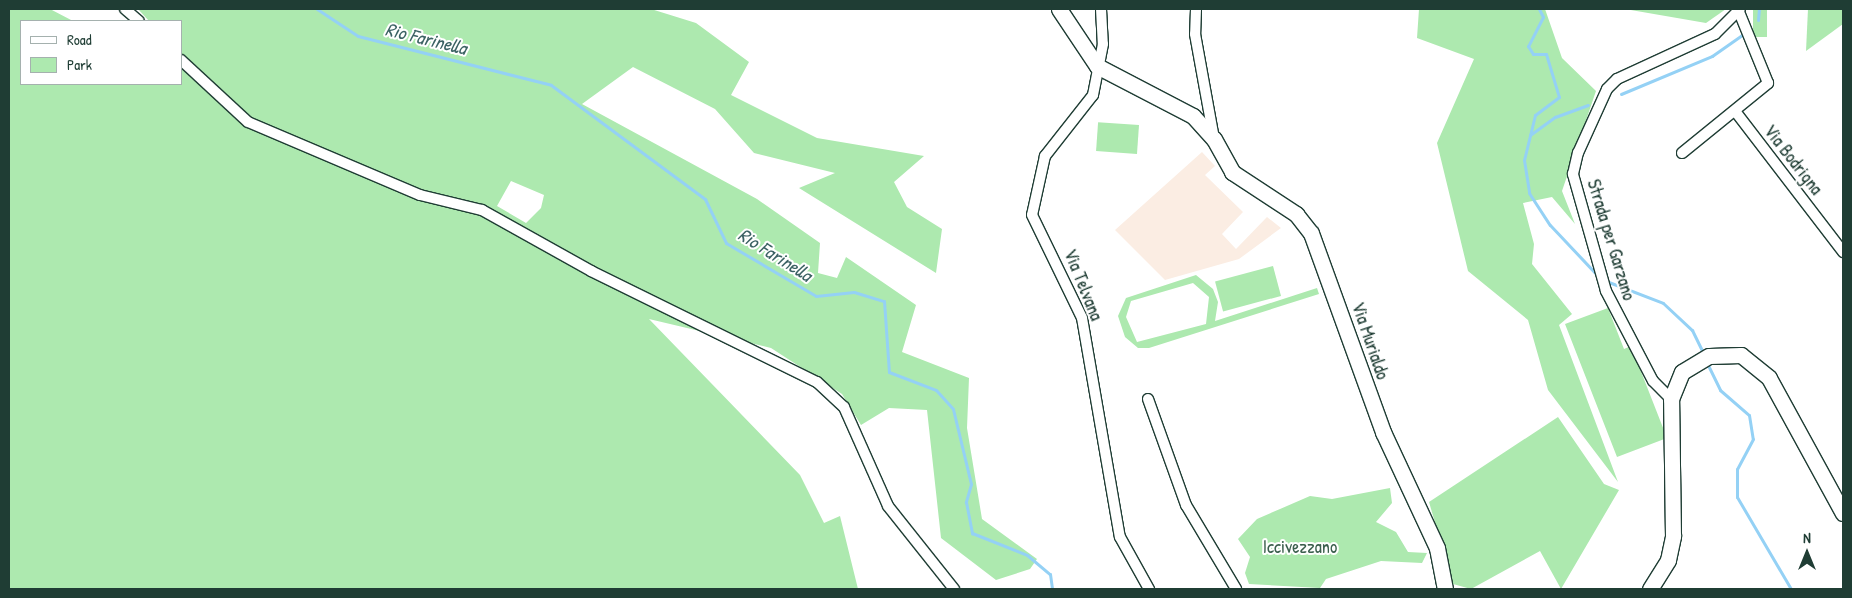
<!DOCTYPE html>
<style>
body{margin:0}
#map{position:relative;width:1852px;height:598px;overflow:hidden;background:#fff;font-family:"Patrick Hand",sans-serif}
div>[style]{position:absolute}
.built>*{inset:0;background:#fbede3}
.green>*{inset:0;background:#ade9af;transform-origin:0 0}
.stream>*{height:3px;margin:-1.5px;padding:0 1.5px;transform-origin:1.5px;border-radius:1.5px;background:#94d1f5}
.roads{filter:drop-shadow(1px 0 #1f3d34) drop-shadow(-1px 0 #1f3d34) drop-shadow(0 1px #1f3d34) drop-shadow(0 -1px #1f3d34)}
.street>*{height:10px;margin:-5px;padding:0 5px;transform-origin:5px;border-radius:5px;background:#fff}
.secondary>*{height:15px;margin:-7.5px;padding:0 7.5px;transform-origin:7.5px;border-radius:7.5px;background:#fff}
span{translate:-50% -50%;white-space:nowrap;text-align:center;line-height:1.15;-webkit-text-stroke:4px #fff;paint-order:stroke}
.street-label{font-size:18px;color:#1f3d34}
.park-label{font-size:18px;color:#3b5f4d}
.water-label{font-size:19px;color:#3c6264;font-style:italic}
.frame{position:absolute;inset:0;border:10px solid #1f3d34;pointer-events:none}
.legend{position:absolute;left:20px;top:20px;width:162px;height:65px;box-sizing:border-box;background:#fff;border:1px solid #a5b1ae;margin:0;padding:6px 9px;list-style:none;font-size:15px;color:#1f3d34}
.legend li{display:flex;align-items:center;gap:10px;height:25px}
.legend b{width:25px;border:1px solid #a5b1ae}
.north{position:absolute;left:1782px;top:528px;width:50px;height:50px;-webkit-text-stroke:4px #fff;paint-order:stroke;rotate:0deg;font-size:14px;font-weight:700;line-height:20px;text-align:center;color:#1f3d34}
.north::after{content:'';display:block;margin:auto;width:18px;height:22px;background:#1f3d34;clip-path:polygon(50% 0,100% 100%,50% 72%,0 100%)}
</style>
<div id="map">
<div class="built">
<div style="clip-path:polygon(1202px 152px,1215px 166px,1205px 175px,1243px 212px,1222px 234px,1236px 249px,1267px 217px,1281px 228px,1239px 259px,1165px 280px,1115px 230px)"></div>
</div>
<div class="green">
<div style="clip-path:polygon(evenodd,9px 9px,50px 9px,73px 21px,21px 21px,21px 84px,181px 84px,181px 21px,149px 21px,138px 9px,651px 9px,696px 23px,749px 62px,731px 95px,817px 138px,924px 156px,894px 182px,907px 207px,942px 229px,936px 273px,799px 188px,835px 173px,754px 153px,715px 109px,633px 67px,582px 104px,757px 199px,820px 243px,818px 273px,837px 278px,846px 257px,916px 305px,902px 352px,969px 378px,967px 428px,982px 519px,1037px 559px,1030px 569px,996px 580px,941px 538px,927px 410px,889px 408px,861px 425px,842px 394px,771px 348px,649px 319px,800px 475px,824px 523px,840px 516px,858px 589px,9px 589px,9px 9px,511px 181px,544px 195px,541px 208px,526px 223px,497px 206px,511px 181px)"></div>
<div style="clip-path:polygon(1419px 9px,1545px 9px,1562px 58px,1596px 91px,1562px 191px,1575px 224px,1552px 197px,1523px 203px,1534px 244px,1532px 264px,1572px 314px,1559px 325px,1618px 482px,1548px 390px,1528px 320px,1468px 271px,1437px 143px,1474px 59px,1417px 38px)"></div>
<div style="clip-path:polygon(1625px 9px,1726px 9px,1706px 23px)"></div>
<div style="left:1753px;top:9px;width:14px;height:28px"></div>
<div style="clip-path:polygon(1808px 9px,1843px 9px,1843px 24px,1806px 51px)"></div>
<div style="left:1139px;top:125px;width:29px;height:41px;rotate:94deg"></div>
<div style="left:1273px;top:266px;width:31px;height:60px;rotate:75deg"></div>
<div style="clip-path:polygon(evenodd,1196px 275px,1213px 289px,1218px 302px,1215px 321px,1317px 288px,1319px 294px,1149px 348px,1138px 348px,1125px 337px,1118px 316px,1126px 298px,1196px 275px,1193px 283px,1209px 297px,1206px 324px,1137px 342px,1126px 317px,1131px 301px,1193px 283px)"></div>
<div style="clip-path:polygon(1608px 308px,1624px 349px,1631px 346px,1667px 438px,1617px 457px,1565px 324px)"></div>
<div style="clip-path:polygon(1558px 417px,1604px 484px,1619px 490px,1561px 589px,1540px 551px,1471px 589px,1453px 584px,1429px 502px)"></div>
<div style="clip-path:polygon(1390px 488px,1392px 503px,1376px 522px,1396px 532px,1408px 552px,1427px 553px,1422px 563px,1381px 561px,1326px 579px,1320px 588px,1249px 584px,1245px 573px,1250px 557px,1238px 539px,1257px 519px,1310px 496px,1332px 499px)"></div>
</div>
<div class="stream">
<div style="left:317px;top:9px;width:49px;rotate:33.4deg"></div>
<div style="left:358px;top:36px;width:199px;rotate:14.2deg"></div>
<div style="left:551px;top:85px;width:192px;rotate:36.5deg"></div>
<div style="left:705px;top:199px;width:49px;rotate:64.5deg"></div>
<div style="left:726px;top:243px;width:104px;rotate:30.5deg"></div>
<div style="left:816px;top:296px;width:38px;rotate:-6deg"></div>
<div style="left:854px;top:292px;width:31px;rotate:17deg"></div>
<div style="left:884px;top:301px;width:71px;rotate:86deg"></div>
<div style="left:889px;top:372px;width:50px;rotate:21deg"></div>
<div style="left:936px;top:390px;width:25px;rotate:48deg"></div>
<div style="left:953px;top:409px;width:77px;rotate:76.5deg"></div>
<div style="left:971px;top:484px;width:19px;rotate:106deg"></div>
<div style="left:966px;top:502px;width:32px;rotate:79deg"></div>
<div style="left:972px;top:533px;width:59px;rotate:21.8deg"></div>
<div style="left:1027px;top:555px;width:30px;rotate:40deg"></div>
<div style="left:1050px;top:574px;width:15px;rotate:82deg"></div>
<div style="left:1539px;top:9px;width:9px;rotate:63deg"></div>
<div style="left:1543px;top:17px;width:33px;rotate:117deg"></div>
<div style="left:1528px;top:46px;width:9px;rotate:58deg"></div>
<div style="left:1533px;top:54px;width:13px"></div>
<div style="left:1546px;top:54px;width:45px;rotate:73.2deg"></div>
<div style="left:1559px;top:97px;width:30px;rotate:143deg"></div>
<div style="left:1535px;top:115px;width:46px;rotate:103.7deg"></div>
<div style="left:1524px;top:160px;width:33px;rotate:81deg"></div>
<div style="left:1529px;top:193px;width:38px;rotate:57deg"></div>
<div style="left:1550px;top:225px;width:73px;rotate:46.7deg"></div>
<div style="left:1758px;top:20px;width:11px;rotate:-85deg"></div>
<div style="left:1621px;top:94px;width:99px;rotate:-22.7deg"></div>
<div style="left:1712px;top:56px;width:37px;rotate:-35deg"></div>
<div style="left:1530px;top:135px;width:31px;rotate:-36deg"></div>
<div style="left:1555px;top:117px;width:35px;rotate:-20deg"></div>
<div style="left:1606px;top:281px;width:61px;rotate:21.1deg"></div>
<div style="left:1663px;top:303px;width:40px;rotate:43deg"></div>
<div style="left:1692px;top:330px;width:25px;rotate:64deg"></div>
<div style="left:1706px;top:361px;width:32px;rotate:64deg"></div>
<div style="left:1720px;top:390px;width:38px;rotate:41deg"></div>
<div style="left:1749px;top:415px;width:24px;rotate:81deg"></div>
<div style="left:1753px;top:439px;width:34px;rotate:118deg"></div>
<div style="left:1737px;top:469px;width:28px;rotate:90deg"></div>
<div style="left:1737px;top:497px;width:107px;rotate:59.6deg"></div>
</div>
<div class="roads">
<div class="street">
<div style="left:125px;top:9px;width:18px;rotate:41deg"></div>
<div style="left:1101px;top:9px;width:35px;rotate:87deg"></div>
<div style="left:1103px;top:44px;width:52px;rotate:101.1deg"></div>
<div style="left:1093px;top:95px;width:78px;rotate:128.2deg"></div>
<div style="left:1045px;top:156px;width:60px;rotate:102.4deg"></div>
<div style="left:1032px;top:215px;width:114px;rotate:64.1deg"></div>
<div style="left:1082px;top:318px;width:222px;rotate:80.2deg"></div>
<div style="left:1120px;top:537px;width:60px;rotate:60.9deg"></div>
<div style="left:1196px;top:9px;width:25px;rotate:92deg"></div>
<div style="left:1195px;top:34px;width:107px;rotate:79.7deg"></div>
<div style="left:181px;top:60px;width:91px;rotate:42.8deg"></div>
<div style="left:248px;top:122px;width:187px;rotate:23deg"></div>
<div style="left:420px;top:195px;width:64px;rotate:13.6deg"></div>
<div style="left:482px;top:210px;width:125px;rotate:29.2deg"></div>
<div style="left:591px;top:271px;width:252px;rotate:26.2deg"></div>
<div style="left:817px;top:382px;width:37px;rotate:43deg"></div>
<div style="left:844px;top:407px;width:108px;rotate:66deg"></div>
<div style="left:888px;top:506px;width:106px;rotate:51.5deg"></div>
<div style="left:1735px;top:111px;width:178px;rotate:52.5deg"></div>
<div style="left:1682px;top:153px;width:111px;rotate:-39.1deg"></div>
<div style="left:1768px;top:83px;width:77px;rotate:-112.2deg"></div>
<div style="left:1148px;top:399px;width:113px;rotate:70.3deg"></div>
<div style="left:1186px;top:505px;width:98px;rotate:59.2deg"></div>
<div style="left:1671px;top:399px;width:25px;rotate:-135deg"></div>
<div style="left:1653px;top:381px;width:102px;rotate:-117.6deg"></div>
<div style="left:1606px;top:291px;width:122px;rotate:-105.8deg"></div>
<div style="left:1573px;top:174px;width:22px;rotate:-77deg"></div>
<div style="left:1578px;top:153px;width:70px;rotate:-65.6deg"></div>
<div style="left:1607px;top:89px;width:14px;rotate:-45deg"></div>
<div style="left:1617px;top:79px;width:108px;rotate:-24.7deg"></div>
<div style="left:1715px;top:34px;width:35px;rotate:-45deg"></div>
</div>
<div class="secondary">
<div style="left:1059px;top:9px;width:69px;rotate:56.3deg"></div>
<div style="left:1097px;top:66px;width:108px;rotate:27.5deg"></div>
<div style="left:1193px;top:116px;width:31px;rotate:48deg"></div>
<div style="left:1214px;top:139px;width:38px;rotate:61deg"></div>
<div style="left:1232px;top:172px;width:77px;rotate:33.3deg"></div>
<div style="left:1296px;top:214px;width:24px;rotate:52deg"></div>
<div style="left:1311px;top:233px;width:212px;rotate:70.1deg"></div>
<div style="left:1383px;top:432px;width:128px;rotate:65deg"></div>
<div style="left:1437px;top:548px;width:42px;rotate:79deg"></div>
<div style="left:1650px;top:589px;width:34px;rotate:-58deg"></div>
<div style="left:1668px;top:560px;width:25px;rotate:-78deg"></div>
<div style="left:1673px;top:536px;width:137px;rotate:-90.8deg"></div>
<div style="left:1671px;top:399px;width:29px;rotate:-68deg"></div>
<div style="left:1682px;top:372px;width:31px;rotate:-31deg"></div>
<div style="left:1709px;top:356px;width:32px;rotate:-2deg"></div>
<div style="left:1741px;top:355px;width:36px;rotate:39deg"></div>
<div style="left:1769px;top:378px;width:154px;rotate:61.3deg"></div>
</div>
</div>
<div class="street-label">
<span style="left:1793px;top:160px;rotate:52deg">Via Bodrigna</span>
<span style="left:1611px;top:240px;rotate:73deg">Strada per Garzano</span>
<span style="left:1083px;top:285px;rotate:68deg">Via Telvana</span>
<span style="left:1370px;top:341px;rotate:71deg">Via Murialdo</span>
</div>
<div class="park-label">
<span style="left:1300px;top:547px">Iccivezzano</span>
</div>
<div class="water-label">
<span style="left:426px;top:39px;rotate:14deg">Rio Farinella</span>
<span style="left:775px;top:255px;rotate:32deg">Rio Farinella</span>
</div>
<div class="frame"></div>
<ul class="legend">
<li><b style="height:6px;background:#fff"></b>Road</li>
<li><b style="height:14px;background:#ade9af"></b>Park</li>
</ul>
<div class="north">N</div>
</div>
